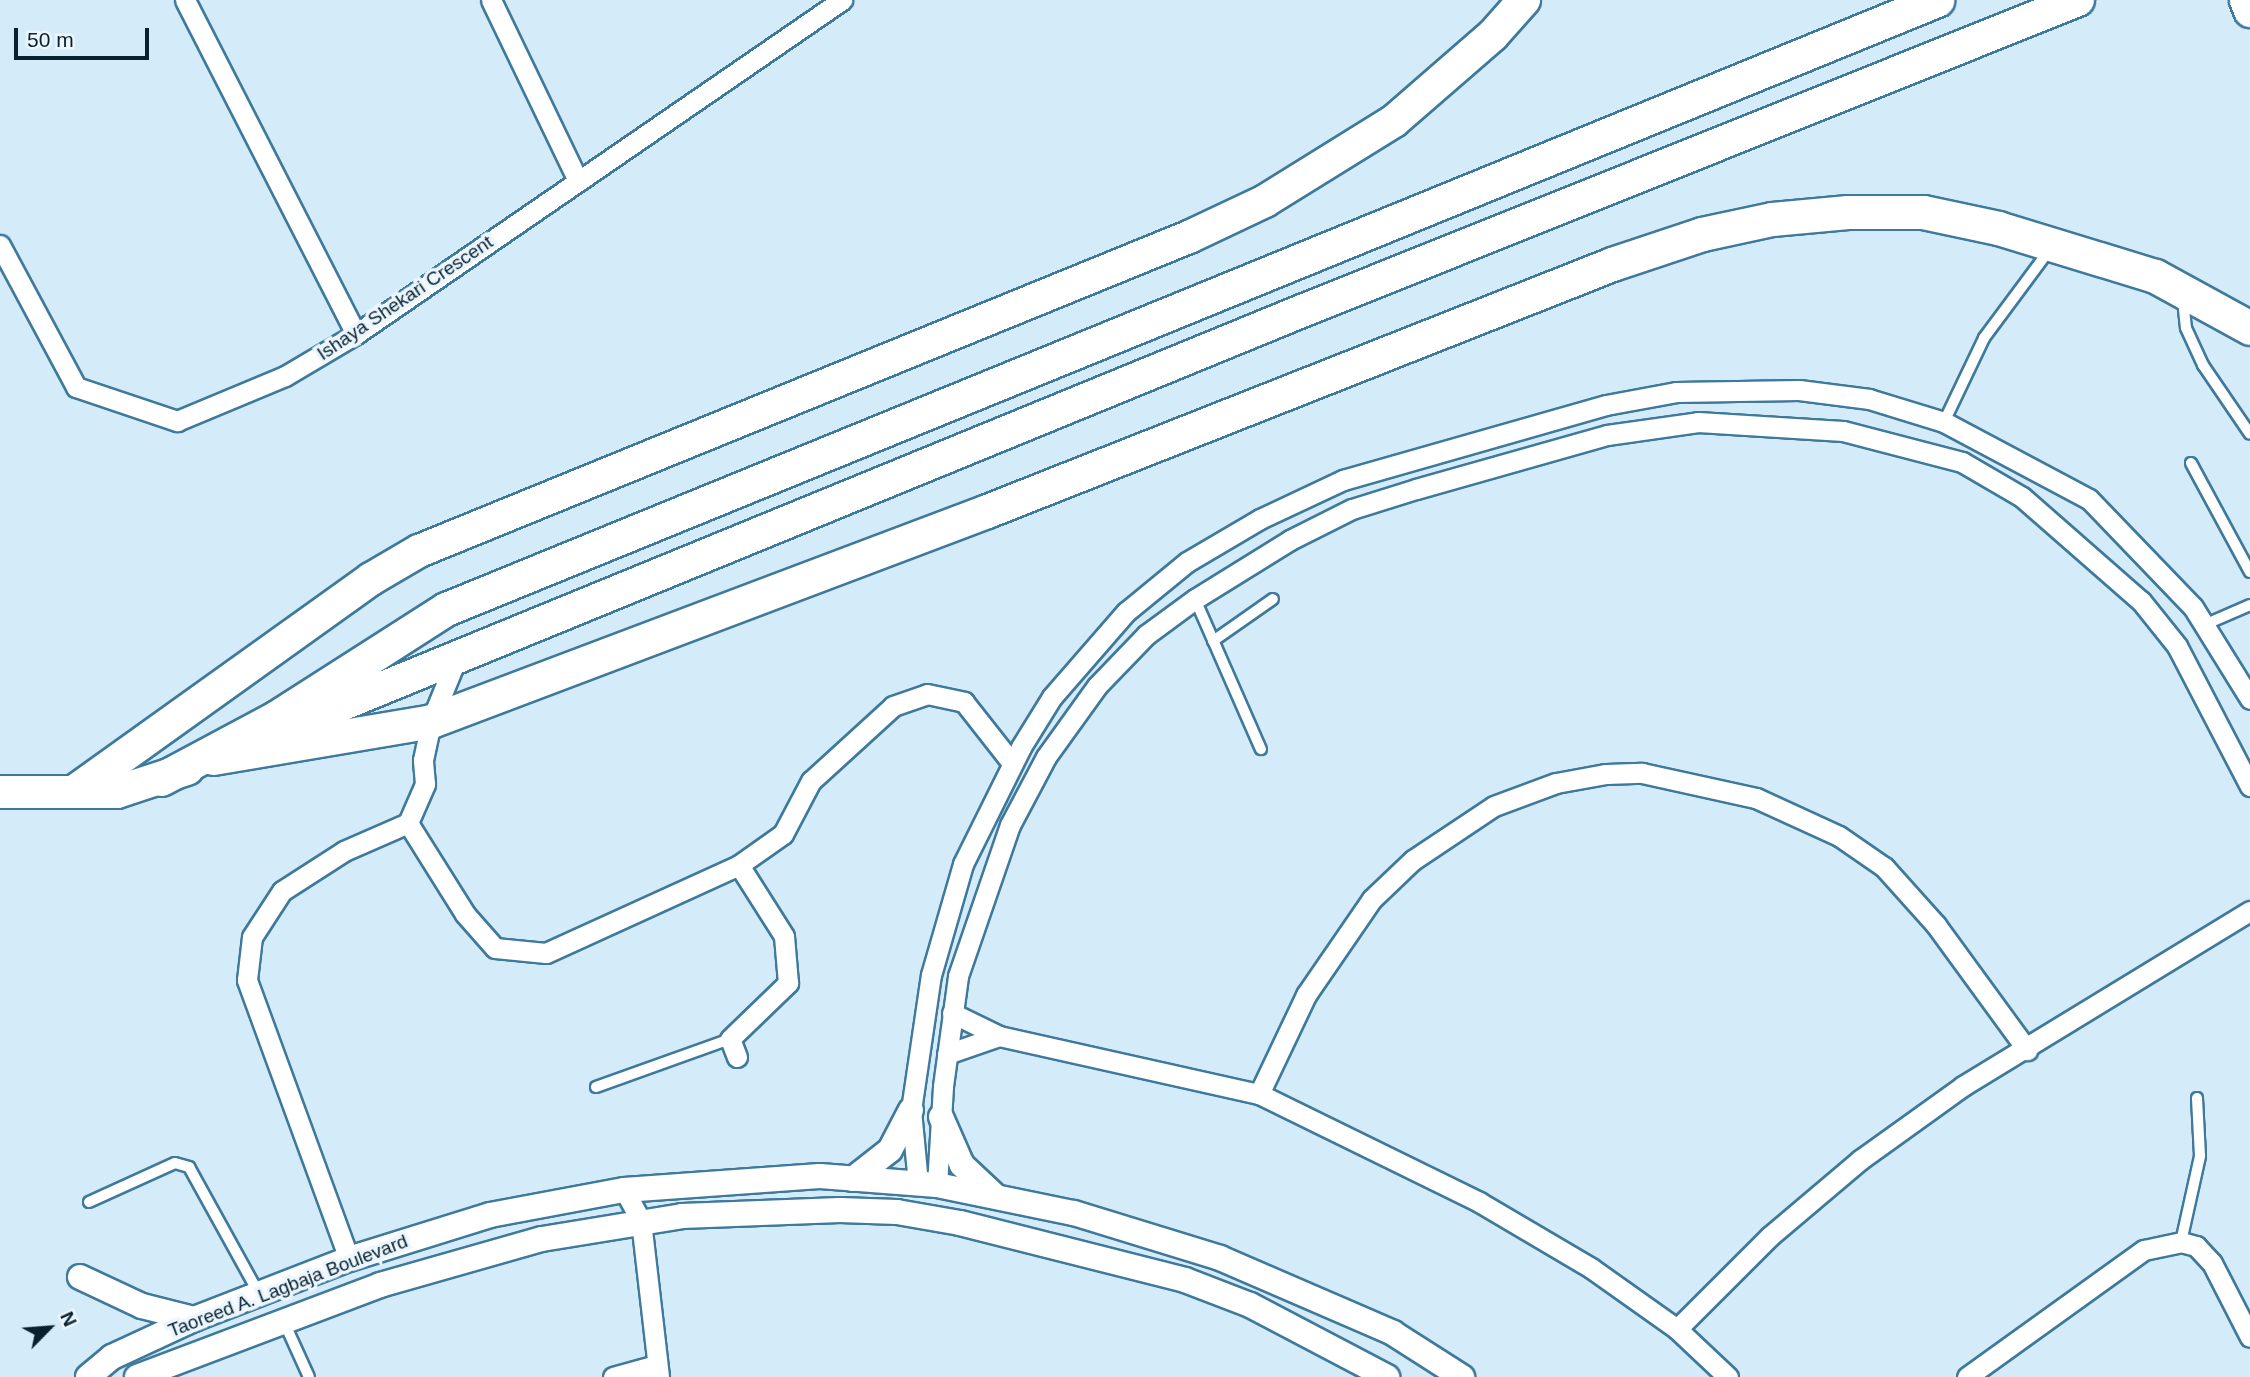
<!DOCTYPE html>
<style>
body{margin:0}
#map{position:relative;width:2250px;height:1377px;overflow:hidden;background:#d4ebfa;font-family:Helvetica,sans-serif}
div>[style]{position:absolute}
.roads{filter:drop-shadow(2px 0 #3f799b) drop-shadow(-2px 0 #3f799b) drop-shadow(0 2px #3f799b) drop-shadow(0 -2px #3f799b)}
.service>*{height:10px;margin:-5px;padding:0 5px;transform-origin:5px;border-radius:5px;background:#fff}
.minor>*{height:19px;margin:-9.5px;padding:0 9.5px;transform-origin:9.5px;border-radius:9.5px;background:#fff}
.tertiary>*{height:24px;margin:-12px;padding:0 12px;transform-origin:12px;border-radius:12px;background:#fff}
.primary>*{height:32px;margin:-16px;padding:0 16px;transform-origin:16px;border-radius:16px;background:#fff}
.trunk>*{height:33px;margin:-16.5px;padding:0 16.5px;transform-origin:16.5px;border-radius:16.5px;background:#fff}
span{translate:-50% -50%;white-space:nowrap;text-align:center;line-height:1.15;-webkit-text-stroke:7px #ebf6fe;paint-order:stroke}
.street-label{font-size:19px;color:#09212f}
.north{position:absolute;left:14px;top:1293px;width:70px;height:70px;-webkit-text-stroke:5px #ebf6fe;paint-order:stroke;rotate:65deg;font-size:19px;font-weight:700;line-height:28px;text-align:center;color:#09212f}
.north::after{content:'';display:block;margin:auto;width:24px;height:32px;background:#09212f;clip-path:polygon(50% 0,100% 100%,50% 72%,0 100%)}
.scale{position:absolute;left:14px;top:28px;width:135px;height:32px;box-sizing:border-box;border:4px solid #09212f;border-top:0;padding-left:9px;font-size:21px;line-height:24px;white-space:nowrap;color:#09212f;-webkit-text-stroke:5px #ebf6fe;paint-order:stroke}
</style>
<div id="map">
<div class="roads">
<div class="service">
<div style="left:2183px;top:300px;width:28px;rotate:84deg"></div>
<div style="left:2186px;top:328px;width:41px;rotate:65.3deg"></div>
<div style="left:2203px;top:365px;width:83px;rotate:55.7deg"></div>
<div style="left:1944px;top:422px;width:93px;rotate:-64.5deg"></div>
<div style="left:1984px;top:338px;width:111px;rotate:-53.4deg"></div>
<div style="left:2191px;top:463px;width:124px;rotate:61.6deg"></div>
<div style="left:1195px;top:599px;width:164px;rotate:66.3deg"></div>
<div style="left:2204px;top:625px;width:50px;rotate:-23.5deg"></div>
<div style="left:1213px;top:641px;width:73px;rotate:-35deg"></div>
<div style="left:596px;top:1087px;width:142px;rotate:-19.7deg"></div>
<div style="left:89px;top:1202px;width:94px;rotate:-24.4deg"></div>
<div style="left:175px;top:1163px;width:15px;rotate:16deg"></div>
<div style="left:189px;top:1167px;width:143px;rotate:61.1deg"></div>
<div style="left:2181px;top:1242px;width:88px;rotate:-77.5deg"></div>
<div style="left:2200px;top:1156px;width:58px;rotate:-93deg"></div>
<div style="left:284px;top:1322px;width:60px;rotate:65.6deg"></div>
</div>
<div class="minor">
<div style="left:185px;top:0;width:375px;rotate:62.9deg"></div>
<div style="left:491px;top:0;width:201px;rotate:64.3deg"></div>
<div style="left:0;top:245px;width:161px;rotate:61.8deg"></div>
<div style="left:76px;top:387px;width:107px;rotate:18.6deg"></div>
<div style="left:177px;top:421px;width:117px;rotate:-22.6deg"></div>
<div style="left:285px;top:376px;width:82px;rotate:-30.6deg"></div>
<div style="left:356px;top:334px;width:590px;rotate:-34.5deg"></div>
<div style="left:408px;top:823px;width:43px;rotate:-66.4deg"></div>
<div style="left:425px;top:784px;width:24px;rotate:-95deg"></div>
<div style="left:423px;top:760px;width:40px;rotate:-78deg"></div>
<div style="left:431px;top:721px;width:71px;rotate:-67.8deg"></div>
<div style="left:952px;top:1013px;width:52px;rotate:26.1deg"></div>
<div style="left:999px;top:1036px;width:266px;rotate:12.6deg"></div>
<div style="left:1259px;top:1094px;width:245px;rotate:26.1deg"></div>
<div style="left:1479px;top:1202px;width:130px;rotate:30.5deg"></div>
<div style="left:1591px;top:1268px;width:105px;rotate:35.3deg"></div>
<div style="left:1677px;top:1329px;width:70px;rotate:43.3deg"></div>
<div style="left:947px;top:1054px;width:55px;rotate:-19.1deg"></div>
<div style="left:737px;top:1057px;width:19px;rotate:-111deg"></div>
<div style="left:730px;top:1039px;width:81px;rotate:-44deg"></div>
<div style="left:788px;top:983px;width:47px;rotate:-94.9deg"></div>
<div style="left:784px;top:936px;width:84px;rotate:-122.4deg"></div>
<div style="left:1259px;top:1094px;width:110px;rotate:-64.6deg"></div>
<div style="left:1306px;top:995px;width:116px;rotate:-55.5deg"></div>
<div style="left:1372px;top:899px;width:57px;rotate:-43.6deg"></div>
<div style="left:1413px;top:860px;width:97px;rotate:-33.7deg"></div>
<div style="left:1494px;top:806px;width:66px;rotate:-20.4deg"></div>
<div style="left:1556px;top:783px;width:51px;rotate:-10.2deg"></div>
<div style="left:1606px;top:774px;width:36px;rotate:-2deg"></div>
<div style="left:1642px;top:773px;width:117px;rotate:12.4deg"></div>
<div style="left:1756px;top:798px;width:91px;rotate:24.6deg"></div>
<div style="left:1839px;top:836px;width:55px;rotate:34.6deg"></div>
<div style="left:1884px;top:867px;width:78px;rotate:48.1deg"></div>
<div style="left:1936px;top:925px;width:155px;rotate:53.9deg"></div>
<div style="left:918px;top:1183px;width:73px;rotate:-95.5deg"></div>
<div style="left:911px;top:1110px;width:136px;rotate:-81.6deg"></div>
<div style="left:931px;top:975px;width:116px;rotate:-73.9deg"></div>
<div style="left:963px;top:864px;width:131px;rotate:-63.6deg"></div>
<div style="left:1021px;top:747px;width:59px;rotate:-58.2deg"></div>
<div style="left:1052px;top:697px;width:113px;rotate:-49deg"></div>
<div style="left:1126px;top:612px;width:79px;rotate:-39.3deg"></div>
<div style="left:1187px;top:562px;width:85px;rotate:-30.5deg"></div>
<div style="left:1260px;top:519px;width:92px;rotate:-25.2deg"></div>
<div style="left:1343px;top:480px;width:273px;rotate:-15.9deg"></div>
<div style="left:1606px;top:405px;width:71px;rotate:-10.5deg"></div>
<div style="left:1676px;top:392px;width:123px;rotate:-0.9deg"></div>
<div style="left:1799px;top:390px;width:71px;rotate:7.3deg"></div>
<div style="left:1869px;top:399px;width:78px;rotate:17deg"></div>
<div style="left:1944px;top:422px;width:164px;rotate:28deg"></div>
<div style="left:2089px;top:499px;width:150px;rotate:46.1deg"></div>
<div style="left:2193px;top:607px;width:108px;rotate:58.2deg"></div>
<div style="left:937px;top:1185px;width:99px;rotate:-86.5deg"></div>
<div style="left:943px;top:1086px;width:111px;rotate:-82.2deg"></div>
<div style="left:958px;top:976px;width:160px;rotate:-71deg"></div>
<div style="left:1010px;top:825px;width:77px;rotate:-62.1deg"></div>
<div style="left:1046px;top:757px;width:87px;rotate:-54.3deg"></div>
<div style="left:1097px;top:686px;width:71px;rotate:-46.1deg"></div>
<div style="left:1146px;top:635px;width:61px;rotate:-36.3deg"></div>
<div style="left:1195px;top:599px;width:112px;rotate:-31.8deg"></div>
<div style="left:1290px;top:540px;width:69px;rotate:-26.6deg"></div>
<div style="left:1352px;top:509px;width:67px;rotate:-17.4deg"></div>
<div style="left:1416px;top:489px;width:198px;rotate:-15.8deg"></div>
<div style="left:1607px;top:435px;width:92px;rotate:-8.1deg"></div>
<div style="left:1698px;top:422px;width:145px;rotate:3.6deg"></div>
<div style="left:1843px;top:431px;width:123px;rotate:14.6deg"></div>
<div style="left:1962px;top:462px;width:69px;rotate:30.3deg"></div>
<div style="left:2022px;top:497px;width:158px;rotate:41.2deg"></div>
<div style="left:2141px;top:601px;width:58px;rotate:51.3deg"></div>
<div style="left:2177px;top:646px;width:158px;rotate:62.5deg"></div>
<div style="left:624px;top:1190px;width:35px;rotate:61deg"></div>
<div style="left:641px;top:1221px;width:157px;rotate:83.4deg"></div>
<div style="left:349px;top:1259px;width:297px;rotate:-110.1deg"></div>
<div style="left:247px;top:980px;width:43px;rotate:-83.4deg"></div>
<div style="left:252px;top:937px;width:55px;rotate:-56.9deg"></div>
<div style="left:282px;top:891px;width:74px;rotate:-32.8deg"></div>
<div style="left:344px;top:851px;width:70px;rotate:-23.6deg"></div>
<div style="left:408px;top:823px;width:107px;rotate:57.9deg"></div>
<div style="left:465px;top:914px;width:45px;rotate:48.6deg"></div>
<div style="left:495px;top:948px;width:51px;rotate:5.6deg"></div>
<div style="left:546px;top:953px;width:212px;rotate:-24.5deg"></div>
<div style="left:739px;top:865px;width:54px;rotate:-35.2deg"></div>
<div style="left:783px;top:834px;width:60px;rotate:-62.2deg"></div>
<div style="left:811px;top:781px;width:111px;rotate:-42.4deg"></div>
<div style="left:893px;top:706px;width:36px;rotate:-19deg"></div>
<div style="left:927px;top:694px;width:38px;rotate:12deg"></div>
<div style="left:964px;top:702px;width:78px;rotate:51.8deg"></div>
<div style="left:1677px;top:1329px;width:132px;rotate:-45deg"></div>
<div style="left:1770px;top:1236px;width:118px;rotate:-40.2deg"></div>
<div style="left:1860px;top:1160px;width:127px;rotate:-35.7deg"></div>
<div style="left:1963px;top:1086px;width:336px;rotate:-31.4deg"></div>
<div style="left:613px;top:1377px;width:45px;rotate:-15.6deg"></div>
<div style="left:1967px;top:1377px;width:218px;rotate:-35.7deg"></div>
<div style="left:2144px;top:1250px;width:38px;rotate:-12deg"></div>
<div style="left:2181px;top:1242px;width:16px;rotate:15deg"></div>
<div style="left:2196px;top:1246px;width:23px;rotate:47deg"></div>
<div style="left:2212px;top:1263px;width:83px;rotate:62.8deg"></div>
</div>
<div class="tertiary">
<div style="left:941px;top:1117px;width:52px;rotate:66.4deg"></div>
<div style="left:962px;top:1165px;width:44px;rotate:43.2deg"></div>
<div style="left:853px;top:1179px;width:47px;rotate:-38.1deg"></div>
<div style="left:890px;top:1150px;width:45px;rotate:-62.3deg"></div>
<div style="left:80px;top:1277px;width:68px;rotate:25.1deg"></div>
<div style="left:142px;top:1306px;width:54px;rotate:14deg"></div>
<div style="left:88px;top:1377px;width:31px;rotate:-40deg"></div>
<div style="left:112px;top:1357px;width:90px;rotate:-24.9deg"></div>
<div style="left:194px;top:1319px;width:166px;rotate:-21.2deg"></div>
<div style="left:349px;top:1259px;width:148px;rotate:-17.3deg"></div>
<div style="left:490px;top:1215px;width:136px;rotate:-10.6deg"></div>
<div style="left:624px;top:1190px;width:196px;rotate:-4.1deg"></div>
<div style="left:820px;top:1176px;width:117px;rotate:4.4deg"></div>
<div style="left:937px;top:1185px;width:140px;rotate:11.6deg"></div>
<div style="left:1074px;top:1213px;width:153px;rotate:17.1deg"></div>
<div style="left:1220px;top:1258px;width:189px;rotate:23.4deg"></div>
<div style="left:1393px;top:1333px;width:82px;rotate:32.5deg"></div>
<div style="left:137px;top:1377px;width:260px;rotate:-20.7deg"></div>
<div style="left:380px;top:1285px;width:168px;rotate:-15.9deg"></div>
<div style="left:542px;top:1239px;width:142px;rotate:-9.3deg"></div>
<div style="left:682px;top:1216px;width:158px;rotate:-2.2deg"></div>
<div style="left:840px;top:1210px;width:57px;rotate:2deg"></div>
<div style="left:897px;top:1212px;width:64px;rotate:9.9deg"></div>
<div style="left:960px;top:1223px;width:232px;rotate:14.2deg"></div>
<div style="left:1185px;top:1280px;width:70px;rotate:21deg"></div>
<div style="left:1250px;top:1305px;width:155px;rotate:27.7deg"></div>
</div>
<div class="primary">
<div style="left:270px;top:734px;width:1115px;rotate:-22.29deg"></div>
<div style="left:1302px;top:311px;width:836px;rotate:-21.84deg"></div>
<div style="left:75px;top:791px;width:364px;rotate:-35.6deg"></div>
<div style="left:371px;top:579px;width:56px;rotate:-30.3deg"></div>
<div style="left:419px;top:551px;width:832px;rotate:-22.19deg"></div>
<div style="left:1189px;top:237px;width:84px;rotate:-25.3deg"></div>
<div style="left:1265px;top:201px;width:152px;rotate:-31.8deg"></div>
<div style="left:1394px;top:121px;width:131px;rotate:-41deg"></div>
<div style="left:1493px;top:35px;width:47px;rotate:-48.5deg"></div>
<div style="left:0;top:792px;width:117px"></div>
<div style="left:117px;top:792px;width:74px;rotate:-18.2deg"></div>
</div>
<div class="trunk">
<div style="left:2246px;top:0;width:11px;rotate:68deg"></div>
<div style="left:213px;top:758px;width:221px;rotate:-9.6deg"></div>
<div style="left:431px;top:721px;width:594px;rotate:-20.69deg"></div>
<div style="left:987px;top:511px;width:672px;rotate:-21.56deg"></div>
<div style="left:1612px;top:264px;width:95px;rotate:-18.4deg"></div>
<div style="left:1702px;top:234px;width:72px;rotate:-12.1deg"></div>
<div style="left:1772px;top:219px;width:76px;rotate:-5.3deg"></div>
<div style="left:1848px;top:212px;width:75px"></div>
<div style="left:1923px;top:212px;width:77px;rotate:12deg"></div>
<div style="left:1998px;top:228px;width:164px;rotate:17deg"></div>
<div style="left:2155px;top:276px;width:108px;rotate:28.7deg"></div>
<div style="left:161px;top:779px;width:132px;rotate:-28.1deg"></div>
<div style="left:277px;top:717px;width:201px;rotate:-32.6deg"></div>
<div style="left:446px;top:609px;width:1611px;rotate:-22.22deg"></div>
</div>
</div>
<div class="street-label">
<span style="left:405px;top:298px;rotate:-34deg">Ishaya Shekari Crescent</span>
<span style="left:288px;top:1286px;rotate:-21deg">Taoreed A. Lagbaja Boulevard</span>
</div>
<div class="north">N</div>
<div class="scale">50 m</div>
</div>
